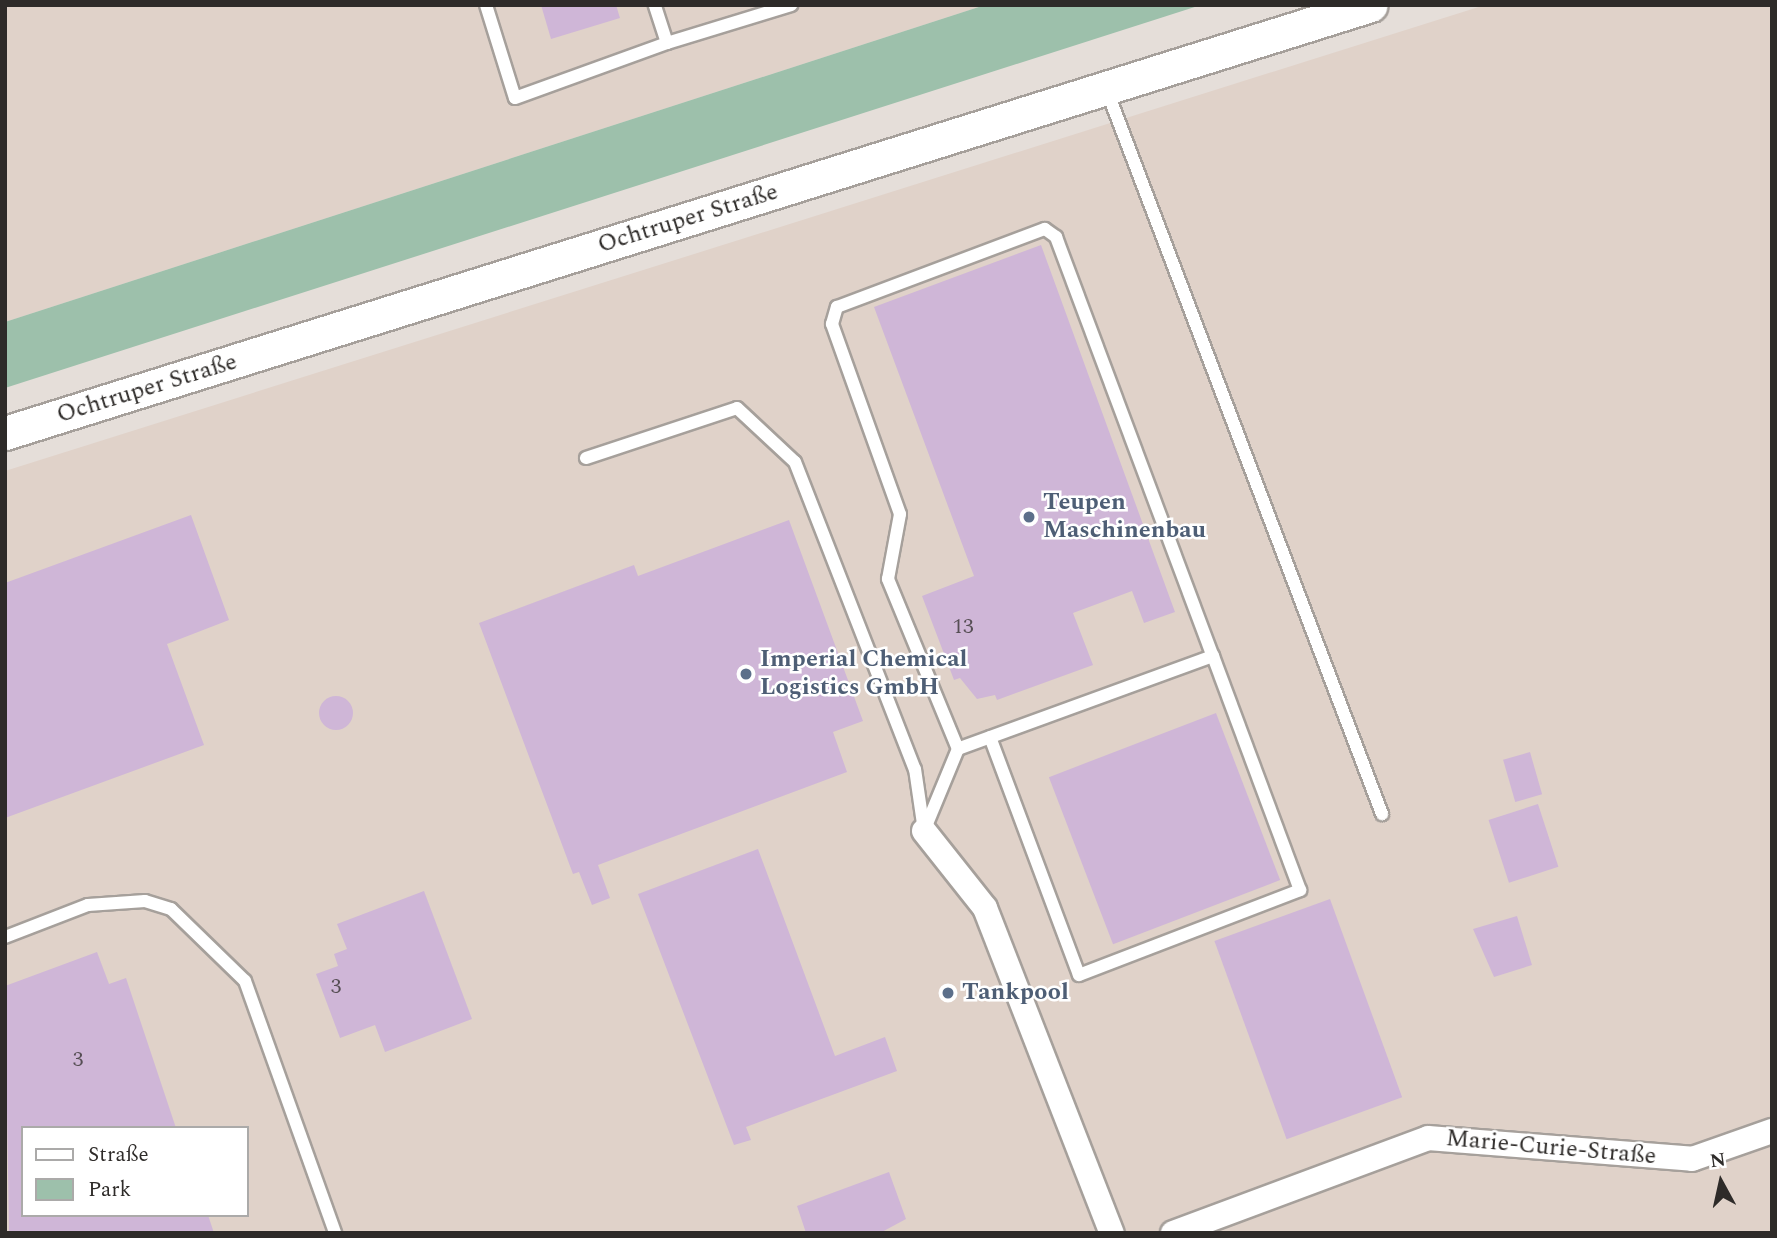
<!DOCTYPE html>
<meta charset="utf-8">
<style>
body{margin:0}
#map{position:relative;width:1777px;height:1238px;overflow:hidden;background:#e5ded9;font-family:Spectral,serif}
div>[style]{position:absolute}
.built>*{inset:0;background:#e0d2c9}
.green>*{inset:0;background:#9dc0ab}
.building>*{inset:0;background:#cfb6d7;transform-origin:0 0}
.round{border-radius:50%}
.roads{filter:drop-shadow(2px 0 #a6a09b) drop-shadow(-2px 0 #a6a09b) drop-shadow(0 2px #a6a09b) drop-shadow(0 -2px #a6a09b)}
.lane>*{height:12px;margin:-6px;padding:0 6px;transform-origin:6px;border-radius:6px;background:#fff}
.street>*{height:24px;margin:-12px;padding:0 12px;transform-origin:12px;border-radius:12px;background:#fff}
.secondary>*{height:33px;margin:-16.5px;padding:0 16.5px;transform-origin:16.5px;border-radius:16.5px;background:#fff}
.dots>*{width:19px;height:19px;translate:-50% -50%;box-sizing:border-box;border:4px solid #fff;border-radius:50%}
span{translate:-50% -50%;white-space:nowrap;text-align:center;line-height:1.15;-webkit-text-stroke:5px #fff;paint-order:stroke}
.number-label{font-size:21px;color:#564e54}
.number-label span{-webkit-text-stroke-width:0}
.street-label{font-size:24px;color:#2e2b29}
.service-label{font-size:24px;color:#4e5e75;font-weight:700}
.left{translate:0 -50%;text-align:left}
.frame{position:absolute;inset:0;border:7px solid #2e2b29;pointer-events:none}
.legend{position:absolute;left:21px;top:1126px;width:228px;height:91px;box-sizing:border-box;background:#fff;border:2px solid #abaaa9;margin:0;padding:9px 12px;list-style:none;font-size:21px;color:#2e2b29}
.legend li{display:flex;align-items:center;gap:14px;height:35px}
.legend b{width:35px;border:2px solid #abaaa9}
.north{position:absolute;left:1686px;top:1147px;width:70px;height:70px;-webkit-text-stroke:5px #fff;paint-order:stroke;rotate:352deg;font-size:19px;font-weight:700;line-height:28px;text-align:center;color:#2e2b29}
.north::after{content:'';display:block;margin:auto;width:24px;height:32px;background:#2e2b29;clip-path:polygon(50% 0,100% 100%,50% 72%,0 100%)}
</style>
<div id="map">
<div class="built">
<div style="clip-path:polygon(5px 5px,985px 5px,5px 322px)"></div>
<div style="clip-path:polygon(evenodd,1485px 5px,1772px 5px,1772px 1233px,5px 1233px,5px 471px,1485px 5px,23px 1128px,247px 1128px,247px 1215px,23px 1215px,23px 1128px)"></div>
</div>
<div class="green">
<div style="clip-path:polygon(985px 5px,1201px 5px,5px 388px,5px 322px)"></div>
</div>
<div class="building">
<div style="clip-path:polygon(541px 5px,616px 5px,620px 18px,551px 39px)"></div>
<div style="clip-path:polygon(1041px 245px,1175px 612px,1144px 623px,1132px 591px,1073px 613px,1093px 665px,997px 700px,995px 695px,977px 699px,960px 678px,954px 680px,922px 596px,974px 576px,874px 307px)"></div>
<div style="clip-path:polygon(191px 515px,229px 620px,167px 644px,204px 745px,5px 818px,5px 583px)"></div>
<div style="clip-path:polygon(789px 520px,863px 721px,833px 732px,847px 772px,598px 865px,610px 898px,592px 905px,579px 872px,573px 874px,479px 623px,634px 565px,638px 576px)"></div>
<div class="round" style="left:319px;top:696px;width:34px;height:34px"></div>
<div style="left:1216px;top:713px;width:179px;height:179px;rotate:69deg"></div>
<div style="left:1530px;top:752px;width:44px;height:28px;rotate:74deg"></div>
<div style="left:1538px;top:804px;width:66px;height:52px;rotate:72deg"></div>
<div style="clip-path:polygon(758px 849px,835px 1056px,885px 1037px,897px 1071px,746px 1127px,751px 1140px,734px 1145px,638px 894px)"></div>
<div style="clip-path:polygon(424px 891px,472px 1019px,385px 1052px,375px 1025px,340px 1038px,316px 974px,338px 966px,334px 954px,347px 949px,337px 924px)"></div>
<div style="left:1330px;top:899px;width:211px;height:123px;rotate:70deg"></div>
<div style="clip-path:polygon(1517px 916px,1532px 965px,1494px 977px,1473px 929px)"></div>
<div style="clip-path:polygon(97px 952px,109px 984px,126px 978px,176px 1128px,23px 1128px,23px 1215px,208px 1215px,214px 1233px,9px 1233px,5px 986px)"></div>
<div style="clip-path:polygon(889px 1172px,906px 1219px,880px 1233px,806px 1233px,797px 1206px)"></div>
</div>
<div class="roads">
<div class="lane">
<div style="left:486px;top:5px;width:97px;rotate:72.7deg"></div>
<div style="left:515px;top:98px;width:162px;rotate:-19.9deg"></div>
<div style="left:667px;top:43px;width:40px;rotate:-108deg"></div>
<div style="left:667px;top:43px;width:130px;rotate:-17deg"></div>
<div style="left:1106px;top:88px;width:777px;rotate:69.18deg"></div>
<div style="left:586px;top:458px;width:159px;rotate:-18.3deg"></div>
<div style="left:737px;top:408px;width:79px;rotate:43deg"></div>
<div style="left:795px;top:462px;width:330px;rotate:68.7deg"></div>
<div style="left:915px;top:769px;width:63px;rotate:81.7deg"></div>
<div style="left:990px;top:737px;width:254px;rotate:69.5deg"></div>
<div style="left:1079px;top:975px;width:237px;rotate:-21deg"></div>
<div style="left:1300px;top:890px;width:250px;rotate:-110.4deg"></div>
<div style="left:924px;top:831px;width:89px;rotate:-67.5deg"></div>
<div style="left:958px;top:749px;width:184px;rotate:-112.4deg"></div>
<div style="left:888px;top:579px;width:66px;rotate:-79.5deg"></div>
<div style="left:900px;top:514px;width:202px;rotate:-109.7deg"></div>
<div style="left:832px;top:324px;width:18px;rotate:-74deg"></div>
<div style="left:837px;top:307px;width:222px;rotate:-20.6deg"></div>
<div style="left:1045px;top:229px;width:14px;rotate:36deg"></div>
<div style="left:1056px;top:237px;width:447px;rotate:69.5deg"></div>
<div style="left:1213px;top:656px;width:271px;rotate:160deg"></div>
<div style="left:5px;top:937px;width:89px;rotate:-21.1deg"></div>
<div style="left:88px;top:905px;width:57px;rotate:-4deg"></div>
<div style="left:145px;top:901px;width:27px;rotate:17deg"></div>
<div style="left:171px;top:909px;width:103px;rotate:44.2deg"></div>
<div style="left:245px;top:981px;width:268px;rotate:70.3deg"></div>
</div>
<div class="street">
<div style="left:924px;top:831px;width:98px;rotate:51.6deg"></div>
<div style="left:985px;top:908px;width:349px;rotate:68.7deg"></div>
<div style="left:1173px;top:1233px;width:272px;rotate:-20.4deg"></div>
<div style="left:1428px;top:1138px;width:265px;rotate:4.5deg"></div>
<div style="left:1692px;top:1159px;width:85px;rotate:-19.3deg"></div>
</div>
<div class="secondary">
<div style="left:5px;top:433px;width:1431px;rotate:-17.4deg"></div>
</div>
</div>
<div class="dots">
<div style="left:1029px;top:517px;background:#5c6f8a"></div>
<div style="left:746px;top:674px;background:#5c6f8a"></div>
<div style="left:948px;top:993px;background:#5c6f8a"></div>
</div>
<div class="number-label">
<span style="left:963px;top:627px">13</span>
<span style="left:336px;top:987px">3</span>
<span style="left:78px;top:1060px">3</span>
</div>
<div class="street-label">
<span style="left:688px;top:219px;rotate:-17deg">Ochtruper Straße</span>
<span style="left:147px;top:389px;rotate:-17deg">Ochtruper Straße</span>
<span style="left:1551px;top:1148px;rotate:5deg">Marie-Curie-Straße</span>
</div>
<div class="service-label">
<span class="left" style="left:1043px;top:517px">Teupen<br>Maschinenbau</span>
<span class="left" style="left:760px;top:674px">Imperial Chemical<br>Logistics GmbH</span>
<span class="left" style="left:962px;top:993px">Tankpool</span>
</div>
<div class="frame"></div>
<ul class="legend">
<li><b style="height:9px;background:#fff"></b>Straße</li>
<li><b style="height:19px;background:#9dc0ab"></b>Park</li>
</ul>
<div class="north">N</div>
</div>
